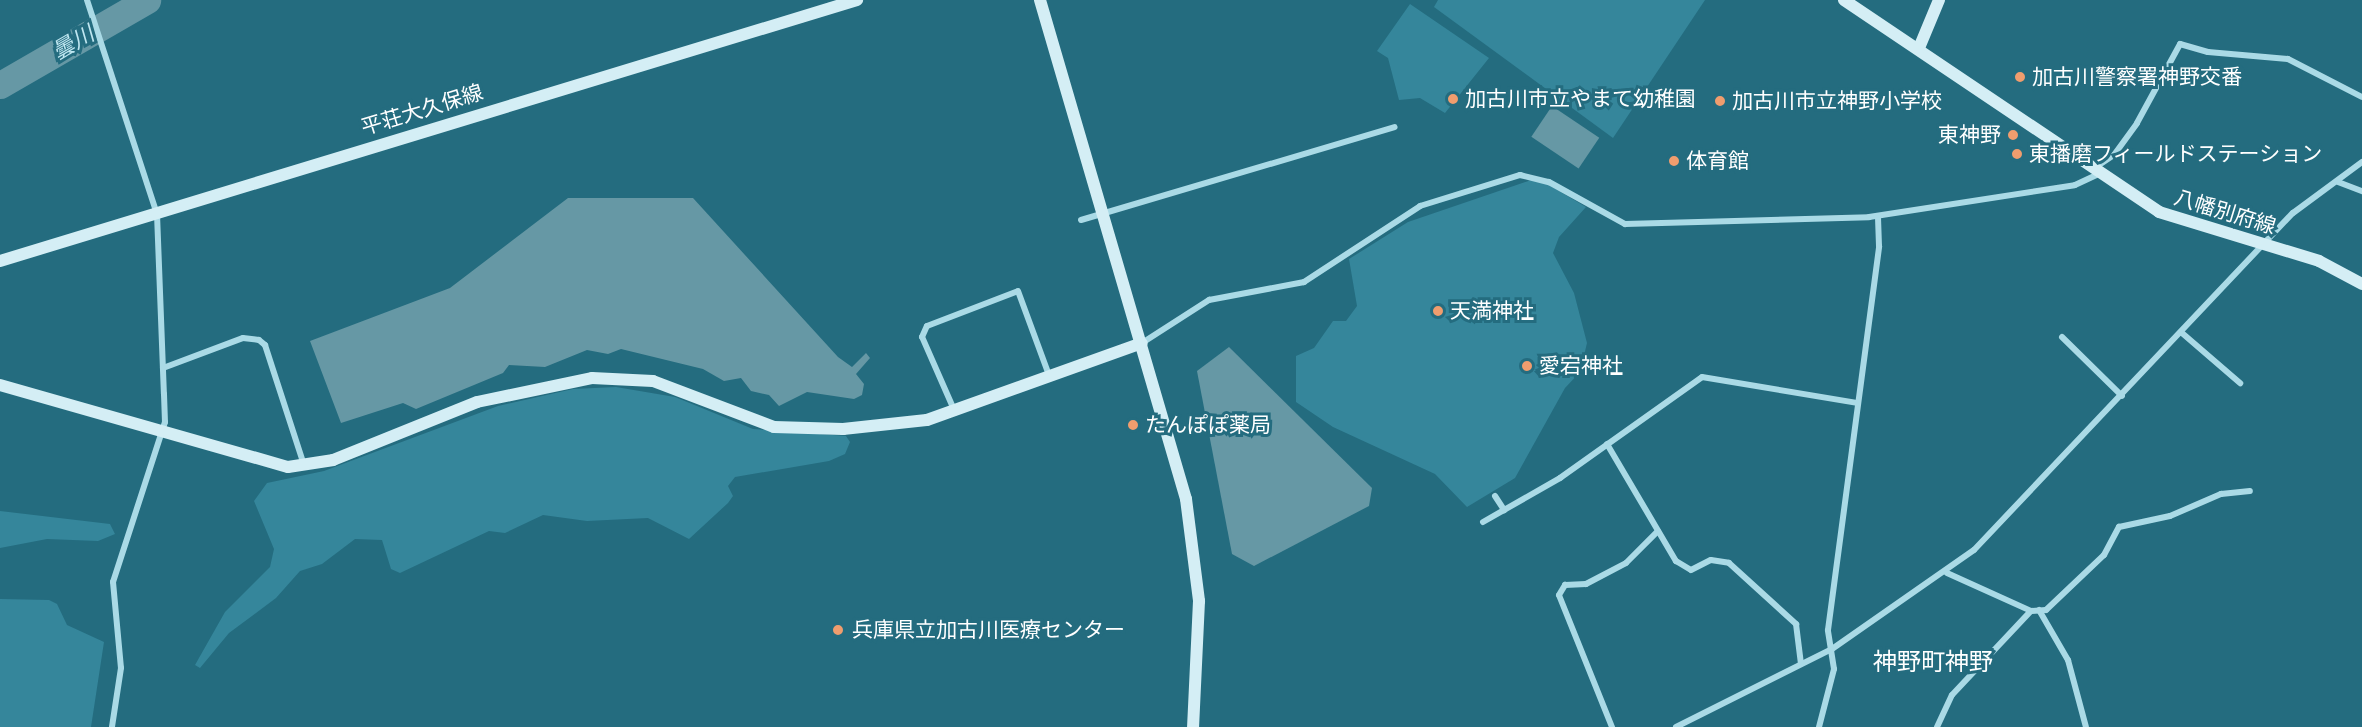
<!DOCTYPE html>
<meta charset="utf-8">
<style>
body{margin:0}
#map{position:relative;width:2362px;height:727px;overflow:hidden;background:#246c7f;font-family:Raleway,"Noto Sans JP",sans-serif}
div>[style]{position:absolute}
.green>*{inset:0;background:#35869b}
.water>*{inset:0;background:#6698a5;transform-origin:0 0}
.river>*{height:27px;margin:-13.5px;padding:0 13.5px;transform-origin:13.5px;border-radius:13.5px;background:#6698a5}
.street>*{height:6px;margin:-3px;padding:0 3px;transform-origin:3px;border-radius:3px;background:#aadae6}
.secondary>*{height:12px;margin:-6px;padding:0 6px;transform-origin:6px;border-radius:6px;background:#d4eef5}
.dots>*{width:16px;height:16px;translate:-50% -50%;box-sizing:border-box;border:3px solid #246c7f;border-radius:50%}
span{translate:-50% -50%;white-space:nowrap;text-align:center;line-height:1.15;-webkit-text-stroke:6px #246c7f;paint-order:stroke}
.poi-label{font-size:21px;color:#fff}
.left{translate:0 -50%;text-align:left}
.right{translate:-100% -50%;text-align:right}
.street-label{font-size:21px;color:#fff}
.water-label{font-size:22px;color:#c0e7f1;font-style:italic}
.quarter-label{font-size:24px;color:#fff}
</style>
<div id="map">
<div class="green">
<div style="clip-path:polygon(1438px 0,1705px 0,1613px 138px,1434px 7px)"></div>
<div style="clip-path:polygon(1410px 4px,1489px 58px,1445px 113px,1420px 98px,1399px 100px,1388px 58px,1377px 51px)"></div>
<div style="clip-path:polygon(1537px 178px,1586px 207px,1559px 237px,1553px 253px,1574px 293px,1587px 343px,1580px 372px,1565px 388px,1515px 478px,1467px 507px,1435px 474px,1333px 427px,1296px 402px,1296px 356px,1314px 348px,1333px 321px,1346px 321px,1357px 306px,1349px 259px,1408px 222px)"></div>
<div style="clip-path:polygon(616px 387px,675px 397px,753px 429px,846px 436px,850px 442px,845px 454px,829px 461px,735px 477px,728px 486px,733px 496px,728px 503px,689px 539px,648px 518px,587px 521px,543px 515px,505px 533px,489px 531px,400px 573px,391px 569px,382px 540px,355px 539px,322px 564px,300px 571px,276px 598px,229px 633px,200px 668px,195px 665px,225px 612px,270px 567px,274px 549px,254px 501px,267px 483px,324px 471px,498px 406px,573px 389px)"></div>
<div style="clip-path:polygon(0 511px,110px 524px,115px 534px,98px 541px,47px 539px,0 548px)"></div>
<div style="clip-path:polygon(0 599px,49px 600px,57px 604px,67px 625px,104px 642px,91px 727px,0 727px)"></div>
</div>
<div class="water">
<div style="left:1552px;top:106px;width:57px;height:37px;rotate:34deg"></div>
<div style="clip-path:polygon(568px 198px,693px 198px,838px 357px,852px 367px,866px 353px,870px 358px,856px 374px,864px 384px,862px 395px,854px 399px,807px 392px,779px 406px,769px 395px,751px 391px,741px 378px,724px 381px,703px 369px,621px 349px,608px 354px,587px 350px,545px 367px,509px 365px,503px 373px,416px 409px,403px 403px,341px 423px,310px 341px,450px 288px)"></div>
<div style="clip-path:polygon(1229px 347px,1372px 488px,1369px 506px,1254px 566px,1232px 554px,1197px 371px)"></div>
</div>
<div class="river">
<div style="left:0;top:85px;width:170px;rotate:-30deg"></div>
</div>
<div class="street">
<div style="left:87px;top:0;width:225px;rotate:71.9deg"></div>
<div style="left:157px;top:214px;width:180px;rotate:87.8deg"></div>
<div style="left:164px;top:394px;width:28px;rotate:88deg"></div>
<div style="left:165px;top:422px;width:168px;rotate:108deg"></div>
<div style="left:113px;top:582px;width:86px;rotate:84.7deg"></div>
<div style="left:121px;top:668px;width:60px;rotate:98.7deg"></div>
<div style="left:2093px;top:169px;width:25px;rotate:-34deg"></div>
<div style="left:2114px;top:155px;width:39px;rotate:-54deg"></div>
<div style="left:2137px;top:123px;width:90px;rotate:-61.4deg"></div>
<div style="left:2180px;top:44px;width:29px;rotate:16deg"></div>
<div style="left:2208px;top:52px;width:80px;rotate:5deg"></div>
<div style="left:2288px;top:59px;width:83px;rotate:27.2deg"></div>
<div style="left:2338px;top:182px;width:26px;rotate:21deg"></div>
<div style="left:1081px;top:220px;width:327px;rotate:-16.5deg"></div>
<div style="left:2182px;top:333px;width:77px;rotate:40.8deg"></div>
<div style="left:2062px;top:337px;width:84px;rotate:44.5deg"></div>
<div style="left:1142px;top:343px;width:80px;rotate:-32.7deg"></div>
<div style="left:1209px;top:300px;width:97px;rotate:-10.7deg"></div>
<div style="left:1304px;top:282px;width:139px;rotate:-33.2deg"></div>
<div style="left:1420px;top:206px;width:105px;rotate:-17.2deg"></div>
<div style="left:1520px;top:175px;width:30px;rotate:14deg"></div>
<div style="left:1549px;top:182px;width:87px;rotate:28.9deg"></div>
<div style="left:1625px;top:224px;width:244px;rotate:-1.6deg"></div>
<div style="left:1869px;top:217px;width:208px;rotate:-8.8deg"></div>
<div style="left:2075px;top:185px;width:26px;rotate:-25deg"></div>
<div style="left:163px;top:368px;width:85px;rotate:-20.6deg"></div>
<div style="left:243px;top:338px;width:16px;rotate:7deg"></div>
<div style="left:259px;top:340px;width:8px;rotate:40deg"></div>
<div style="left:265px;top:345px;width:126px;rotate:72deg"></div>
<div style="left:955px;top:412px;width:82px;rotate:-113.7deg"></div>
<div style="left:922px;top:337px;width:12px;rotate:-66deg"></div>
<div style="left:927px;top:326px;width:97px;rotate:-21deg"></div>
<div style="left:1018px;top:291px;width:93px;rotate:69.8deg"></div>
<div style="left:1607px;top:444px;width:136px;rotate:59.5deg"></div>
<div style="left:1676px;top:561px;width:17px;rotate:31deg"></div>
<div style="left:1691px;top:570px;width:22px;rotate:-27deg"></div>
<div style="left:1711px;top:560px;width:18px;rotate:9deg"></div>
<div style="left:1729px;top:563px;width:91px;rotate:42.3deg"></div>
<div style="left:1796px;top:624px;width:40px;rotate:82.9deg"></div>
<div style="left:1495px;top:496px;width:17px;rotate:57deg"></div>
<div style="left:1483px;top:522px;width:89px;rotate:-29.7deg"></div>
<div style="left:1560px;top:478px;width:174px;rotate:-35.4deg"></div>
<div style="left:1702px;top:377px;width:157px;rotate:9.5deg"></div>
<div style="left:1947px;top:573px;width:92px;rotate:24.3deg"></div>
<div style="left:2031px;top:611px;width:15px;rotate:-4deg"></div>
<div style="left:2046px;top:610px;width:80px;rotate:-43.5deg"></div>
<div style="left:2104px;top:555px;width:32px;rotate:-62deg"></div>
<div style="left:2119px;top:527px;width:52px;rotate:-12.2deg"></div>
<div style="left:2170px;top:516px;width:56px;rotate:-23.3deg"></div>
<div style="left:2221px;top:494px;width:29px;rotate:-6deg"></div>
<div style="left:2039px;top:610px;width:58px;rotate:59.9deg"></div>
<div style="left:2068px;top:660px;width:69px;rotate:75deg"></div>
<div style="left:1612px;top:727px;width:142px;rotate:-111.9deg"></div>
<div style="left:1559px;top:595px;width:12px;rotate:-59deg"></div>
<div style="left:1565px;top:585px;width:21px;rotate:-3deg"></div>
<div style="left:1586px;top:584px;width:45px;rotate:-27.7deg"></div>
<div style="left:1626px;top:563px;width:45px;rotate:-45deg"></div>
<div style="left:1676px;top:727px;width:174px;rotate:-26.6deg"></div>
<div style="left:1832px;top:649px;width:173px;rotate:-34.9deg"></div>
<div style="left:1974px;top:550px;width:464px;rotate:-46.6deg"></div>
<div style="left:2293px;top:213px;width:86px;rotate:-36.5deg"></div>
<div style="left:1819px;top:727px;width:60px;rotate:-75.5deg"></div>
<div style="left:1834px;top:669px;width:39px;rotate:-99deg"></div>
<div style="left:1828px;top:630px;width:387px;rotate:-82.4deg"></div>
<div style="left:1879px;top:246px;width:30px;rotate:-92deg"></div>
<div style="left:1937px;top:727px;width:35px;rotate:-65deg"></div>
<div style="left:1952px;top:695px;width:115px;rotate:-46.8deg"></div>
</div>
<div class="secondary">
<div style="left:1040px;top:0;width:520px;rotate:73.69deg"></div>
<div style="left:1186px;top:499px;width:103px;rotate:82.7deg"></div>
<div style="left:1199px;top:601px;width:126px;rotate:92.7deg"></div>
<div style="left:1844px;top:0;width:380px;rotate:33.9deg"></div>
<div style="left:2159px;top:212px;width:167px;rotate:17deg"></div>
<div style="left:2319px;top:261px;width:49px;rotate:28.1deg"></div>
<div style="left:1919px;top:48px;width:52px;rotate:-67.4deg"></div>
<div style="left:0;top:261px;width:896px;rotate:-16.94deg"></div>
<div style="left:0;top:385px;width:299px;rotate:15.9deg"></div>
<div style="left:288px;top:467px;width:46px;rotate:-8.8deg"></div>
<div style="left:333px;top:460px;width:155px;rotate:-21.9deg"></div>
<div style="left:477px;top:402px;width:117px;rotate:-11.8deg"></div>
<div style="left:592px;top:378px;width:61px;rotate:2.8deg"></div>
<div style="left:653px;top:381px;width:129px;rotate:20.8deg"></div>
<div style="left:774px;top:427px;width:69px;rotate:1.7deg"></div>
<div style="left:843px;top:429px;width:84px;rotate:-6.1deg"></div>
<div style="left:927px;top:420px;width:228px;rotate:-19.7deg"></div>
</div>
<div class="dots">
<div style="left:2020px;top:77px;background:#f09d6e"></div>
<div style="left:1453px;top:99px;background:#f09d6e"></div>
<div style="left:1720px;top:101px;background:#f09d6e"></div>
<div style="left:2013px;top:135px;background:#f09d6e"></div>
<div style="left:2017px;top:154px;background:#f09d6e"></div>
<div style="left:1674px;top:161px;background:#f09d6e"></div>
<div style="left:1438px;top:311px;background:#f09d6e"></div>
<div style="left:1527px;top:366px;background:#f09d6e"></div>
<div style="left:1133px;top:425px;background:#f09d6e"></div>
<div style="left:838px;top:630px;background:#f09d6e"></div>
</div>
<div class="poi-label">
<span class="left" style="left:2032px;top:77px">加古川警察署神野交番</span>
<span class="left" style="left:1465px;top:99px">加古川市立やまて幼稚園</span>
<span class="left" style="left:1732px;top:101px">加古川市立神野小学校</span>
<span class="right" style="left:2001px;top:135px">東神野</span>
<span class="left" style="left:2029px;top:154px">東播磨フィールドステーション</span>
<span class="left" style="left:1686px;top:161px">体育館</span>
<span class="left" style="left:1450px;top:311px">天満神社</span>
<span class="left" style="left:1539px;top:366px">愛宕神社</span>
<span class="left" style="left:1145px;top:425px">たんぽぽ薬局</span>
<span class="left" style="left:852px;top:630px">兵庫県立加古川医療センター</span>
</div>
<div class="street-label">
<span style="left:422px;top:110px;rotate:-17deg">平荘大久保線</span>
<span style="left:2225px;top:212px;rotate:17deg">八幡別府線</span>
</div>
<div class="water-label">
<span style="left:73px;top:43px;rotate:-30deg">曇川</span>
</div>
<div class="quarter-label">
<span style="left:1933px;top:662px">神野町神野</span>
</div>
</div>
